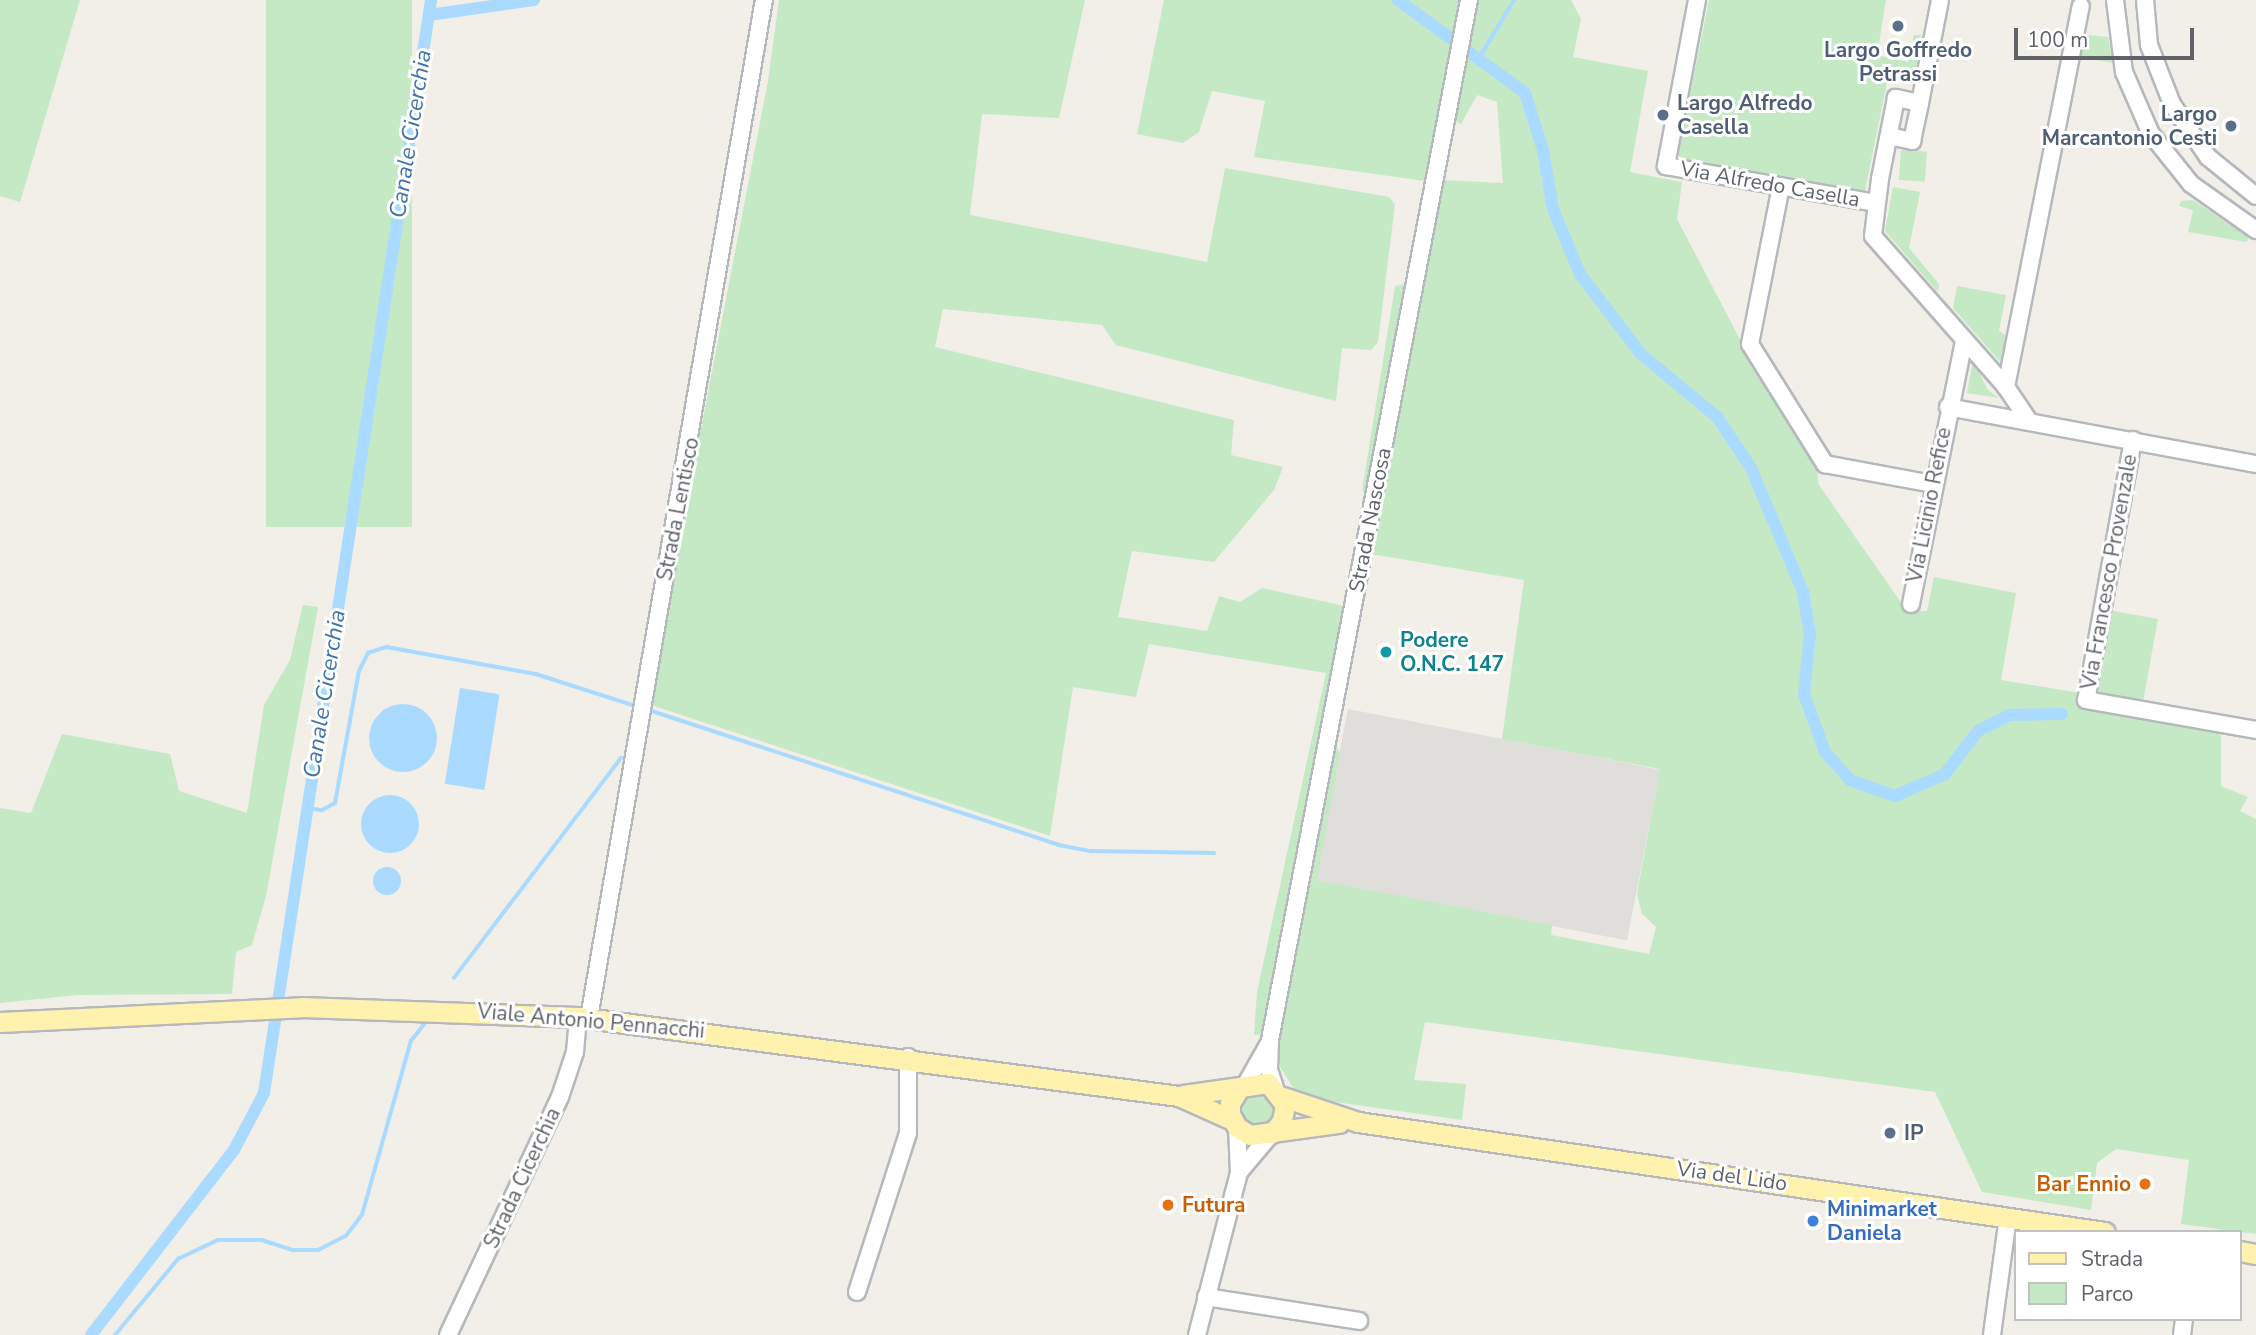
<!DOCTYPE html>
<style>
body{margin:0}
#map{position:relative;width:2256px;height:1335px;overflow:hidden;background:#f1efe8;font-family:"Nunito Sans",sans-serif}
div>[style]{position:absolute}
.industrial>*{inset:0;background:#e0deda;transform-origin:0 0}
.green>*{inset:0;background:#c5e8c5;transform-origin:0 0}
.round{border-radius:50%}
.water>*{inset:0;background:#aadaff;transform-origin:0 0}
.stream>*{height:3.5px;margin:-1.75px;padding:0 1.75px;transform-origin:1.75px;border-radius:1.75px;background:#aadaff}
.canal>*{height:12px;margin:-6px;padding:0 6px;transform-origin:6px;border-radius:6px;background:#aadaff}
.roads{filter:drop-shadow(2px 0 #b5b8bc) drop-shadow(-2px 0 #b5b8bc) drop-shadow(0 2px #b5b8bc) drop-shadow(0 -2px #b5b8bc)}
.minor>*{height:16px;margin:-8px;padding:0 8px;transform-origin:8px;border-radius:8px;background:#fff}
.major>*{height:19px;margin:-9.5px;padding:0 9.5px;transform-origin:9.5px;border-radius:9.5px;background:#fff2af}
.dots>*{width:19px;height:19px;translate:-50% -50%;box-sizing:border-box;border:4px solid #fff;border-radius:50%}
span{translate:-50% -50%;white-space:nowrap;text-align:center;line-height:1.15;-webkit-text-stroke:6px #fff;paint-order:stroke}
.service-label{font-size:21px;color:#4e5e75;font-weight:700}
.left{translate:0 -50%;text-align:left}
.right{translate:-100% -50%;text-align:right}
.street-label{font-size:21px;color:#5f6368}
.culture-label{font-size:21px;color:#0d838f;font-weight:700}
.food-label{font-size:21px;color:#c56008;font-weight:700}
.shop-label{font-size:21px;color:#366cbe;font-weight:700}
.water-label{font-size:23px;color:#4174aa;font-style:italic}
.legend{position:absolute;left:2014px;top:1230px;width:228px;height:91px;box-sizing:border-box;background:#fff;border:2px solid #bfc1c3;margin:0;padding:9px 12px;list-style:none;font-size:21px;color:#5f6368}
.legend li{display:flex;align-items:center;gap:14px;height:35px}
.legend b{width:35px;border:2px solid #bfc1c3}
.scale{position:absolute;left:2014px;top:28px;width:180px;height:32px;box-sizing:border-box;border:4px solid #5f6368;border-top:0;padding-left:9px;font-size:21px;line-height:24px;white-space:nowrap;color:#5f6368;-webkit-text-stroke:5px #fff;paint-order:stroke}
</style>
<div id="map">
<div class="industrial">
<div style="left:1348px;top:709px;width:318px;height:174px;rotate:11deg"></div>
</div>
<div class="green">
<div style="clip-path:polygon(0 0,80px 0,20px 202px,0 196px)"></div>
<div style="left:266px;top:0;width:146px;height:527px"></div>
<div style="clip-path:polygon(779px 0,1085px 0,1059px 118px,982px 114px,970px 215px,1207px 262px,1225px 168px,1389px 197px,1395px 204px,1378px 342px,1371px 350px,1342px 348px,1336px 401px,1116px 345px,1102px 325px,943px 309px,935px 347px,1234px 420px,1231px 455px,1283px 467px,1274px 490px,1214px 562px,1132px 551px,1118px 617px,1207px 631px,1219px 596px,1240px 602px,1262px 588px,1344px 606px,1323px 722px,1340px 753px,1317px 880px,1552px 925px,1551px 935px,1649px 954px,1656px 927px,1642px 914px,1637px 894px,1660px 769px,1502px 739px,1524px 580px,1371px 554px,1383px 493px,1362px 491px,1395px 286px,1423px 281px,1442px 180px,1503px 183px,1497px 102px,1477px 95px,1461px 124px,1438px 113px,1425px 181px,1254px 157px,1265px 101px,1212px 91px,1199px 132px,1183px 143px,1137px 134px,1164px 0,1571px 0,1581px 19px,1573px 57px,1648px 71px,1630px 172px,1682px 182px,1677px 219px,1744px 347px,1816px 466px,1819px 485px,1907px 611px,1927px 611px,1934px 577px,2016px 593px,2001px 680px,2098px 696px,2113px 611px,2158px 619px,2140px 718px,2221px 732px,2221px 786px,2248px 797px,2240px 811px,2256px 819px,2256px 1234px,2181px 1224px,2189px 1160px,2116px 1149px,2097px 1163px,2091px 1210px,1982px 1192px,1935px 1092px,1425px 1022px,1414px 1080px,1466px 1084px,1462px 1120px,1314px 1099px,1294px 1089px,1273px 1056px,1274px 1034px,1254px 1035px,1257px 992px,1326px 673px,1149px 644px,1136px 697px,1073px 687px,1050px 836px,648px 704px,768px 81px)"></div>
<div style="clip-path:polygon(1709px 0,1886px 0,1877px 55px,1908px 62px,1914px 35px,1921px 35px,1914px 80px,1888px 78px,1865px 191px,1677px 159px)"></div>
<div style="clip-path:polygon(2086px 35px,2108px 37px,2113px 63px,2079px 57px)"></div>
<div style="left:1901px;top:150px;width:26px;height:30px;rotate:4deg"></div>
<div style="clip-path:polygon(1893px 187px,1920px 192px,1909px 248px,1939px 284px,1938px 292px,1885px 231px)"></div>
<div style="clip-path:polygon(2193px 200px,2248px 237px,2247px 242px,2188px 232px,2193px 210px,2179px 206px,2181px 201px)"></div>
<div style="clip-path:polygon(1957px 286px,2006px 295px,1999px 331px,2009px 338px,2002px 364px,1953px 308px)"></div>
<div style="clip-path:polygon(1973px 361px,1988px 390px,1999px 398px,1967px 393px)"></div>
<div style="clip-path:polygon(303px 605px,318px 607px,266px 896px,252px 945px,236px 952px,232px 994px,77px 995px,0 1003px,0 808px,31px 813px,62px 734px,170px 754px,179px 791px,247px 813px,264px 705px,290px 660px)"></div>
<div class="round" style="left:1242px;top:1092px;width:32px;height:32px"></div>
</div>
<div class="water">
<div style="left:460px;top:688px;width:40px;height:97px;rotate:9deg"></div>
<div class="round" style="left:369px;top:704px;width:68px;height:68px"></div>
<div class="round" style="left:361px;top:795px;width:58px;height:58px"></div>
<div class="round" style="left:373px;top:867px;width:28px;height:28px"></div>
</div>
<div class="stream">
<div style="left:1478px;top:60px;width:70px;rotate:-59deg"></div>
<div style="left:646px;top:709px;width:435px;rotate:18.2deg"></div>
<div style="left:1059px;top:845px;width:33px;rotate:11deg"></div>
<div style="left:1091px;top:851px;width:123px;rotate:0.9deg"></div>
<div style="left:307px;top:808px;width:15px;rotate:8deg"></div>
<div style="left:322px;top:810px;width:15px;rotate:-28deg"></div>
<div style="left:335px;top:803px;width:134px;rotate:-79.7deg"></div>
<div style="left:359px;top:671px;width:20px;rotate:-63deg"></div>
<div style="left:368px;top:653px;width:20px;rotate:-18deg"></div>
<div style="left:387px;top:647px;width:151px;rotate:10.3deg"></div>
<div style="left:536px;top:674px;width:108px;rotate:17.8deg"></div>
<div style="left:454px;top:978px;width:276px;rotate:-52.8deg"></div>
<div style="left:115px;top:1335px;width:99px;rotate:-50.3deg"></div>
<div style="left:178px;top:1259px;width:44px;rotate:-25.4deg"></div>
<div style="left:218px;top:1240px;width:44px"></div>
<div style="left:262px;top:1240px;width:33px;rotate:18deg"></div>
<div style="left:293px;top:1250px;width:25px"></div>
<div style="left:318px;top:1250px;width:31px;rotate:-27deg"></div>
<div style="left:346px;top:1236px;width:26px;rotate:-53deg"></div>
<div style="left:362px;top:1215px;width:181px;rotate:-74.3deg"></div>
<div style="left:411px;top:1041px;width:24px;rotate:-52deg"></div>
</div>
<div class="canal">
<div style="left:1398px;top:0;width:157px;rotate:36.2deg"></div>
<div style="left:1525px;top:93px;width:60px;rotate:72.5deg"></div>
<div style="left:1543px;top:150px;width:60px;rotate:80.4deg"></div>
<div style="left:1553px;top:209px;width:70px;rotate:67.4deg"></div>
<div style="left:1580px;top:274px;width:101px;rotate:52.7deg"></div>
<div style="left:1641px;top:354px;width:100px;rotate:39.7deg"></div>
<div style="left:1718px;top:418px;width:60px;rotate:56.6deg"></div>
<div style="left:1751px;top:468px;width:134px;rotate:67.2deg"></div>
<div style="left:1803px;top:592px;width:43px;rotate:80.5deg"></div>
<div style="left:1810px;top:634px;width:60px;rotate:95.7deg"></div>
<div style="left:1804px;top:694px;width:62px;rotate:70.1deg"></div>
<div style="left:1825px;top:752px;width:38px;rotate:48deg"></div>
<div style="left:1850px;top:780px;width:48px;rotate:19.6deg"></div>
<div style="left:1895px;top:796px;width:55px;rotate:-23.7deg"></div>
<div style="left:1945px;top:774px;width:54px;rotate:-52.5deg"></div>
<div style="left:1978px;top:731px;width:36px;rotate:-27deg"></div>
<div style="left:2010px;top:715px;width:52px;rotate:-1.1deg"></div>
<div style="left:429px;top:15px;width:106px;rotate:-8.1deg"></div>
<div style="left:91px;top:1335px;width:234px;rotate:-52.3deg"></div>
<div style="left:234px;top:1150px;width:64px;rotate:-62.2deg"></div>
<div style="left:264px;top:1093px;width:1106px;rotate:-81.31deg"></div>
</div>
<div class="roads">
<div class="minor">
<div style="left:1697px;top:0;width:169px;rotate:100.6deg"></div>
<div style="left:1666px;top:166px;width:213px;rotate:10deg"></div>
<div style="left:2115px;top:0;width:73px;rotate:82.9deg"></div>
<div style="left:2124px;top:72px;width:68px;rotate:66.5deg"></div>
<div style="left:2151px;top:134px;width:64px;rotate:51.3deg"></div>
<div style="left:2191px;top:184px;width:80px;rotate:35.3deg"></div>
<div style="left:2145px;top:0;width:45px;rotate:84.9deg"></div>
<div style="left:2149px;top:45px;width:63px;rotate:68.7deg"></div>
<div style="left:2172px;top:104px;width:64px;rotate:55.8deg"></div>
<div style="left:2208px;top:157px;width:62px;rotate:39.1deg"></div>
<div style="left:1920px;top:103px;width:105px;rotate:-79deg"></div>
<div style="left:1889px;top:136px;width:24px;rotate:12deg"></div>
<div style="left:1912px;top:141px;width:39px;rotate:-78deg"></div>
<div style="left:1920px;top:103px;width:25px;rotate:-168deg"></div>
<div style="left:1896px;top:98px;width:83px;rotate:101.2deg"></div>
<div style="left:1880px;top:179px;width:57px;rotate:97deg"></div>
<div style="left:1873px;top:236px;width:201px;rotate:48.6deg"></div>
<div style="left:2006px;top:387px;width:41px;rotate:55.9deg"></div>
<div style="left:1781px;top:186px;width:161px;rotate:101.1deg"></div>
<div style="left:1750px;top:344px;width:142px;rotate:58deg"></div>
<div style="left:1825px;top:464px;width:110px;rotate:10.5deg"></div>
<div style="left:2006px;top:387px;width:388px;rotate:-78.9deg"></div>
<div style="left:1948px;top:407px;width:313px;rotate:10.5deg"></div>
<div style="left:2133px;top:440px;width:264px;rotate:100.2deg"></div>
<div style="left:2086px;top:700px;width:173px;rotate:10deg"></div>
<div style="left:1911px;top:604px;width:269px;rotate:-78.6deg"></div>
<div style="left:589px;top:1018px;width:1033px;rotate:-80.25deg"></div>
<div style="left:1246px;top:1084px;width:45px;rotate:-60.6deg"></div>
<div style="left:1275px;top:1088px;width:20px;rotate:-108deg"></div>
<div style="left:1269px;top:1069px;width:29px;rotate:-88deg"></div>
<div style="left:1270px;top:1040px;width:1059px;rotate:-79.17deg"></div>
<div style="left:1240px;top:1171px;width:50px;rotate:-49.9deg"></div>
<div style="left:857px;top:1292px;width:167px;rotate:-72.2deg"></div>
<div style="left:908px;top:1133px;width:76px;rotate:-90deg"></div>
<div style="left:1206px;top:1297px;width:155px;rotate:8.9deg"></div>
<div style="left:448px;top:1335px;width:263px;rotate:-64.8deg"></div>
<div style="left:560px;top:1097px;width:47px;rotate:-71.6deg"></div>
<div style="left:575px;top:1052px;width:35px;rotate:-85deg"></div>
<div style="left:1197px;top:1335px;width:167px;rotate:-75.5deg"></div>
<div style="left:1239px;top:1173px;width:46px;rotate:-92.5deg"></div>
<div style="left:1992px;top:1335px;width:119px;rotate:-82.3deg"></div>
<div style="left:2182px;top:1335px;width:16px;rotate:-83deg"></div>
</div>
<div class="major">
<div style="left:0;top:1022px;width:302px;rotate:-2.8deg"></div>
<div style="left:302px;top:1007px;width:276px;rotate:2.1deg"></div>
<div style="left:578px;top:1017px;width:606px;rotate:7.49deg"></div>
<div style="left:1179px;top:1096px;width:58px;rotate:24.4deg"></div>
<div style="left:1240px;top:1087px;width:19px;rotate:122deg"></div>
<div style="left:1230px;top:1103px;width:11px;rotate:90deg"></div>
<div style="left:1230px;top:1114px;width:15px;rotate:62deg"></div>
<div style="left:1237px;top:1127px;width:15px;rotate:32deg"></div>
<div style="left:1250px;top:1135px;width:90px;rotate:-7.7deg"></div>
<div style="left:1183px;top:1095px;width:86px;rotate:-8deg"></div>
<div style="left:1268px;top:1083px;width:28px;rotate:52deg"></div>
<div style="left:1285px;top:1105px;width:16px;rotate:101deg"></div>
<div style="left:1282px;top:1121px;width:16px;rotate:130deg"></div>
<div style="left:1283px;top:1097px;width:79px;rotate:18.4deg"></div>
<div style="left:1358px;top:1122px;width:755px;rotate:8.38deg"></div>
<div style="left:2240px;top:1251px;width:16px;rotate:11deg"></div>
</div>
</div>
<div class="dots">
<div style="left:1898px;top:26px;background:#5c6f8a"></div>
<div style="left:1663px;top:115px;background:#5c6f8a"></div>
<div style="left:2231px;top:126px;background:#5c6f8a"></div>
<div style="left:1386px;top:652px;background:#0f9aa8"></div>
<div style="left:1890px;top:1133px;background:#5c6f8a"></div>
<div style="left:2145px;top:1184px;background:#e8710a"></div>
<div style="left:1168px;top:1205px;background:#e8710a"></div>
<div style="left:1813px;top:1221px;background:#3f7fe0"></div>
</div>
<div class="service-label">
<span style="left:1898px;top:62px">Largo Goffredo<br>Petrassi</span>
<span class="left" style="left:1677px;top:115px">Largo Alfredo<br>Casella</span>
<span class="right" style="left:2217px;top:126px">Largo<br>Marcantonio Cesti</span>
<span class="left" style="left:1904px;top:1133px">IP</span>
</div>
<div class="street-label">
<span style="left:1770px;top:184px;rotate:10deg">Via Alfredo Casella</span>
<span style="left:1929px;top:505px;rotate:-79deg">Via Licinio Refice</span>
<span style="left:678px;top:509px;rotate:-79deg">Strada Lentisco</span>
<span style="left:1370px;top:520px;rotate:-79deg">Strada Nascosa</span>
<span style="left:2109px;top:572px;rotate:-80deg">Via Francesco Provenzale</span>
<span style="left:591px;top:1021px;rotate:5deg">Viale Antonio Pennacchi</span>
<span style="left:1732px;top:1176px;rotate:8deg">Via del Lido</span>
<span style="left:522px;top:1178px;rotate:-65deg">Strada Cicerchia</span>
</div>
<div class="culture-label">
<span class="left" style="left:1400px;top:652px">Podere<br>O.N.C. 147</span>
</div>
<div class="food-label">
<span class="right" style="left:2131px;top:1184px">Bar Ennio</span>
<span class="left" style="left:1182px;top:1205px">Futura</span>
</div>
<div class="shop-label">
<span class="left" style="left:1827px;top:1221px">Minimarket<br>Daniela</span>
</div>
<div class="water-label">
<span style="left:411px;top:134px;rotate:-81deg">Canale Cicerchia</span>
<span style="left:325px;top:694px;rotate:-81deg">Canale Cicerchia</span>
</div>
<ul class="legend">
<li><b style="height:9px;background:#fff2af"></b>Strada</li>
<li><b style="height:19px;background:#c5e8c5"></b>Parco</li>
</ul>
<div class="scale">100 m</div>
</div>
